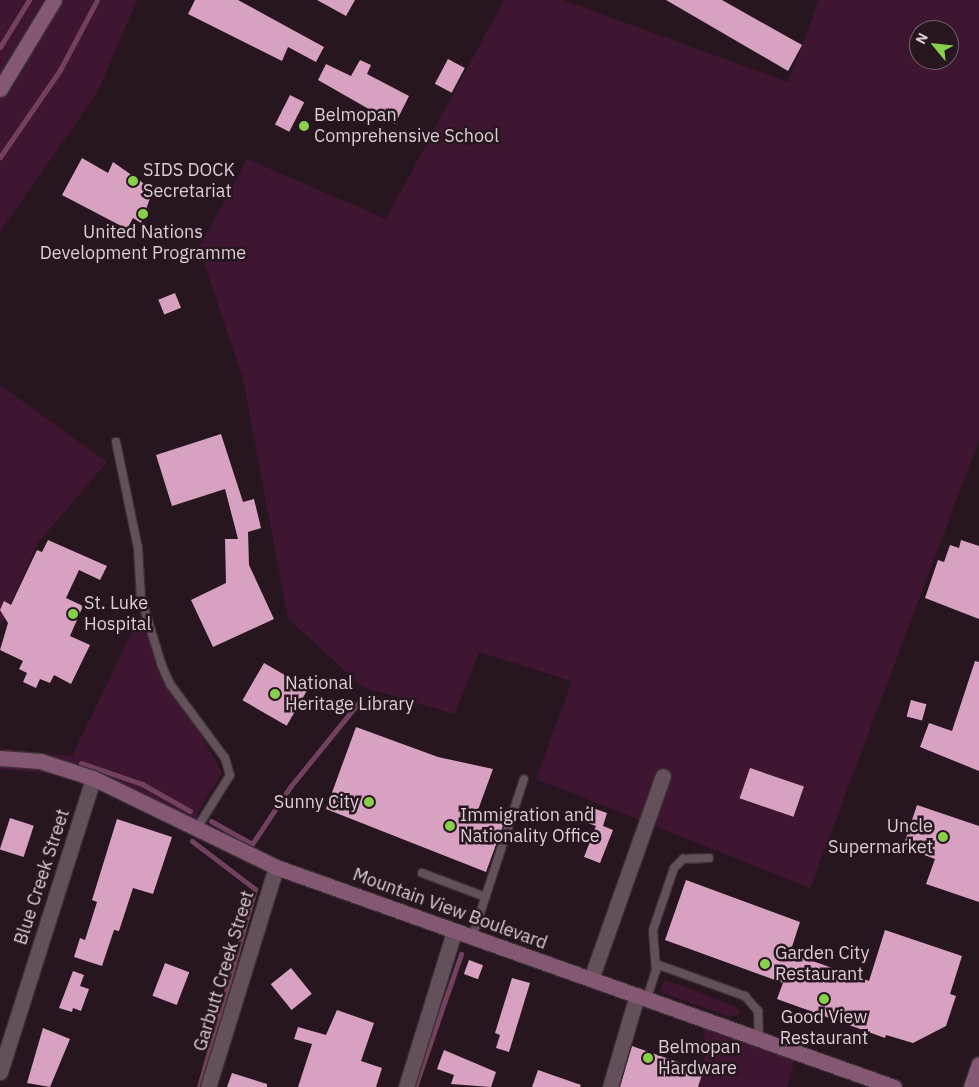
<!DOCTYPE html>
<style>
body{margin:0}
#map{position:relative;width:979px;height:1087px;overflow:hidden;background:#271620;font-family:"IBM Plex Sans",sans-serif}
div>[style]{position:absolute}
.green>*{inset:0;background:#3f1631}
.stream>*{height:5px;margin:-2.5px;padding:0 2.5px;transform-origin:2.5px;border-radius:2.5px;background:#71415e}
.building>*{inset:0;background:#d8a1c1;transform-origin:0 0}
.roads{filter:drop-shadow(1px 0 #3c3036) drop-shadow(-1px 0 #3c3036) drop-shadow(0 1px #3c3036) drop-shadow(0 -1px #3c3036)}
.lane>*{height:8px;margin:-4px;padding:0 4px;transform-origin:4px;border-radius:4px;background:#64505b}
.street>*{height:15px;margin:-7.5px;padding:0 7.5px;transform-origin:7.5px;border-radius:7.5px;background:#64505b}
.secondary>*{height:15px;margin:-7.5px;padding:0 7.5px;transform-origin:7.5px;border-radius:7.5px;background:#845873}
.dots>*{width:14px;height:14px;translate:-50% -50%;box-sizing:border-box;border:2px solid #271620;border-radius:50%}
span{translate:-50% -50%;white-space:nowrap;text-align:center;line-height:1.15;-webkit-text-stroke:5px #271620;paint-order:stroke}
.poi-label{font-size:18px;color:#daced4}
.left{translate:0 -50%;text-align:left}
.right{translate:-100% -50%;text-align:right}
.street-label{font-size:18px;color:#daced4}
.north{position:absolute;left:909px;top:20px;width:50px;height:50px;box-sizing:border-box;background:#271620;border:1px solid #6f6068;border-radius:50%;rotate:298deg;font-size:14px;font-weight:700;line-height:20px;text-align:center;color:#daced4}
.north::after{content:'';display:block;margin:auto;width:18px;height:22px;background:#88cf4a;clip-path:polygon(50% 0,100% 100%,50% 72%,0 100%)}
</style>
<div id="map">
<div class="green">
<div style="clip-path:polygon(0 0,137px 0,97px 93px,0 232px)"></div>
<div style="clip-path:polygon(evenodd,504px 0,563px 0,788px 82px,819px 0,979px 0,979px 440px,810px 888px,536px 779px,572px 681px,479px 652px,455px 714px,363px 687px,288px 619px,243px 379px,199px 248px,247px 159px,386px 219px,504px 0,919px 30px,949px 30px,949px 60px,919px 60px,919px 30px)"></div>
<div style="clip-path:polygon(0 385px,107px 462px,38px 543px,0 627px)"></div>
<div style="clip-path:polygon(147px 601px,169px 677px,222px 773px,197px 813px,197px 828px,93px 778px,0 769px,0 748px,72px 756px)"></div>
<div style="clip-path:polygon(665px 980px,735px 1006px,740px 1014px,731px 1017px,666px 994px,660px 990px)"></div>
<div style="clip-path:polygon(705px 1019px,797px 1052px,787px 1087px,698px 1087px,703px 1071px)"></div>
</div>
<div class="stream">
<div style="left:0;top:47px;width:55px;rotate:-58.3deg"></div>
<div style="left:0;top:157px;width:106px;rotate:-55.4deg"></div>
<div style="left:60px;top:70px;width:79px;rotate:-62.1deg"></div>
<div style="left:81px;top:763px;width:65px;rotate:19deg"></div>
<div style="left:142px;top:784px;width:55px;rotate:29.4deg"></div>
<div style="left:211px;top:821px;width:47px;rotate:29.3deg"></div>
<div style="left:252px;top:844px;width:69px;rotate:-56.3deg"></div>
<div style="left:290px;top:787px;width:109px;rotate:-50.9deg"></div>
<div style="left:192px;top:841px;width:79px;rotate:37.3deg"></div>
<div style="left:255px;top:889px;width:206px;rotate:105.8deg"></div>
<div style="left:415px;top:1087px;width:141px;rotate:-70.9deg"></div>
</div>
<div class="building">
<div style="clip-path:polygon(195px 0,238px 0,324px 47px,316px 62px,288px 47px,282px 61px,188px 14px)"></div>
<div style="clip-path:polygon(317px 0,355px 0,346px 16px)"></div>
<div style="clip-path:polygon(666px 0,722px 0,802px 45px,788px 71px)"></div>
<div style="left:448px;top:59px;width:19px;height:28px;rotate:28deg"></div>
<div style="clip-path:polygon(360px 60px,371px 65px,367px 74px,409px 96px,395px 124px,318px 80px,326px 64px,351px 76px)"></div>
<div style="left:290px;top:95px;width:16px;height:33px;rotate:27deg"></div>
<div style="clip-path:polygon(82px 158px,108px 173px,113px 162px,153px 190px,141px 223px,133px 218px,127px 229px,62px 195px)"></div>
<div style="left:175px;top:293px;width:16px;height:18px;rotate:68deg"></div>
<div style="clip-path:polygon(221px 434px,243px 502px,254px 499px,261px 528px,248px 532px,249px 565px,274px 619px,213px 647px,191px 600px,226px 583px,225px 539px,238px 539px,225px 489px,172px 506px,156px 455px)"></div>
<div style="clip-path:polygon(48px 540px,107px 566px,100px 580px,79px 570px,66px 598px,83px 606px,70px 636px,90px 645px,71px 684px,54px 675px,50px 683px,40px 679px,36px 688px,23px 682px,27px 673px,19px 669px,23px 661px,0 650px,8px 623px,0 610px,4px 601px,11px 605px,37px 550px,42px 552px)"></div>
<div style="clip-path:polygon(961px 540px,979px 546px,979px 619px,925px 598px,938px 560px,944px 562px,950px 545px,959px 548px)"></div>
<div style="clip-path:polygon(975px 661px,979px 662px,979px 771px,920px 747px,929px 723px,952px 731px)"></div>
<div style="left:264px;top:663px;width:51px;height:43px;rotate:30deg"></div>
<div style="left:911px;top:700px;width:16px;height:17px;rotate:15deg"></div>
<div style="clip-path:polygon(356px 727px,438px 757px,493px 769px,478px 810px,505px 820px,486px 872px,326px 809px)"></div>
<div style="left:750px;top:768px;width:57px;height:32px;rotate:19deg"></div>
<div style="clip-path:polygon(917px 805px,979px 826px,979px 902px,926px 884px,935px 859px,903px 847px)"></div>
<div style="clip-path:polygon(587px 806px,607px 813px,603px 826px,613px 830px,600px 863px,584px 857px,596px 826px,582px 821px)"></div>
<div style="left:10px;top:818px;width:25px;height:33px;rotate:18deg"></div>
<div style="clip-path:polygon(117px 819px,172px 837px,153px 894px,133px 888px,119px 931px,114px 930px,102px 966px,74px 957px,80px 938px,85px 940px,97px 902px,92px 900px)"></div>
<div style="clip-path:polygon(686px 880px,800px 922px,790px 953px,869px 981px,885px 930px,962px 956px,950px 994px,956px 996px,946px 1026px,913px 1043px,886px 1035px,885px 1038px,777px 999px,783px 983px,665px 940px)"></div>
<div style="left:469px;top:960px;width:15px;height:15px;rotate:20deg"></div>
<div style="left:165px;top:963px;width:26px;height:35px;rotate:21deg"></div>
<div style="left:291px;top:968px;width:33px;height:26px;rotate:51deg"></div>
<div style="clip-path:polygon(73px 971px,84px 975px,80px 986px,89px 989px,81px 1011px,73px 1008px,72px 1012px,59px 1008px)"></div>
<div style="clip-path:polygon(512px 978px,530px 983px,509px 1052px,496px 1048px,500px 1035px,495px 1033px)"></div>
<div style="clip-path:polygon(337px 1010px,374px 1023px,361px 1061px,382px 1068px,376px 1087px,298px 1087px,312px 1044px,294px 1039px,298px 1027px,326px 1035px)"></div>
<div style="clip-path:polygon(43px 1028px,70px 1039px,50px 1087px,27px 1083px)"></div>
<div style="clip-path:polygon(632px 1046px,703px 1071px,698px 1087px,620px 1087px)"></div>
<div style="clip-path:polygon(444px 1050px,496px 1072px,491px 1087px,451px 1084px,454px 1075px,437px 1069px)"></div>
<div style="clip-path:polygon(538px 1070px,581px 1085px,580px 1087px,532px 1087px)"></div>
<div style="clip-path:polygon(232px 1073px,267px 1084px,267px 1087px,227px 1087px)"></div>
</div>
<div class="roads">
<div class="lane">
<div style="left:116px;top:442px;width:108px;rotate:78.3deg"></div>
<div style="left:138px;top:548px;width:50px;rotate:86.6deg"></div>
<div style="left:141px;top:598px;width:71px;rotate:72.8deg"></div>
<div style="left:162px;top:666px;width:20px;rotate:66deg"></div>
<div style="left:170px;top:684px;width:92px;rotate:53.4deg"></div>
<div style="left:225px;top:758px;width:18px;rotate:74deg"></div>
<div style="left:230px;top:775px;width:62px;rotate:121.9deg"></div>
<div style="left:422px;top:873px;width:68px;rotate:20.6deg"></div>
<div style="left:472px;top:938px;width:167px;rotate:-71.9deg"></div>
<div style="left:656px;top:964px;width:95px;rotate:19.8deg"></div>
<div style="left:745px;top:996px;width:20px;rotate:49deg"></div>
<div style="left:758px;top:1011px;width:27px;rotate:88deg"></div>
<div style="left:647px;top:998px;width:28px;rotate:-72deg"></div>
<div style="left:656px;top:971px;width:41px;rotate:-94.2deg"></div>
<div style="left:653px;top:930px;width:65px;rotate:-71.3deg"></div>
<div style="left:674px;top:868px;width:13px;rotate:-45deg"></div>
<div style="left:683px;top:859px;width:26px;rotate:-2deg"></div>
</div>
<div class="street">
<div style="left:591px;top:979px;width:215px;rotate:-70.5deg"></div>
<div style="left:0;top:1072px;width:308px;rotate:-72.4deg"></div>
<div style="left:208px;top:1087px;width:230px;rotate:-72.8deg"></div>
<div style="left:406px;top:1087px;width:162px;rotate:-72.8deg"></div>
<div style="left:610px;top:1087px;width:96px;rotate:-73.6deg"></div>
</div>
<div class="secondary">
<div style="left:0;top:89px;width:104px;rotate:-58.8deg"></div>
<div style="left:0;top:758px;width:40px;rotate:4.3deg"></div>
<div style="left:40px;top:761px;width:56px;rotate:17.8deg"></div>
<div style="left:93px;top:778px;width:203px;rotate:25.9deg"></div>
<div style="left:276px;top:867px;width:656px;rotate:19.6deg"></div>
<div style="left:971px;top:1087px;width:24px;rotate:-71deg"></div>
</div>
</div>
<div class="dots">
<div style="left:304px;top:126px;background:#88cf4a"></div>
<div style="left:133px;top:181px;background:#88cf4a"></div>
<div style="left:143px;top:214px;background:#88cf4a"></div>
<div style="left:73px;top:614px;background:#88cf4a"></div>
<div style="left:275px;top:694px;background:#88cf4a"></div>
<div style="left:369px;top:802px;background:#88cf4a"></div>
<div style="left:450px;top:826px;background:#88cf4a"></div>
<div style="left:943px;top:837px;background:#88cf4a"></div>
<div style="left:765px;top:964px;background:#88cf4a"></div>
<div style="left:824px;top:999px;background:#88cf4a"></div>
<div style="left:648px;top:1058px;background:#88cf4a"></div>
</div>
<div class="poi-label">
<span class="left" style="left:314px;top:126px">Belmopan<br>Comprehensive School</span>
<span class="left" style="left:143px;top:181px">SIDS DOCK<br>Secretariat</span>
<span style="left:143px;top:243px">United Nations<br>Development Programme</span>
<span class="left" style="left:84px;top:614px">St. Luke<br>Hospital</span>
<span class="left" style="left:285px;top:694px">National<br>Heritage Library</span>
<span class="right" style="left:359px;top:802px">Sunny City</span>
<span class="left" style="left:460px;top:826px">Immigration and<br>Nationality Office</span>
<span class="right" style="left:933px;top:837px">Uncle<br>Supermarket</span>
<span class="left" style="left:775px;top:964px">Garden City<br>Restaurant</span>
<span style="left:824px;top:1028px">Good View<br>Restaurant</span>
<span class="left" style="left:658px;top:1058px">Belmopan<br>Hardware</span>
</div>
<div class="street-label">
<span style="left:42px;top:877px;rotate:-72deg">Blue Creek Street</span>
<span style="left:450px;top:909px;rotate:20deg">Mountain View Boulevard</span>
<span style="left:224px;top:971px;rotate:-73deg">Garbutt Creek Street</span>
</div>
<div class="north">N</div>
</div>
